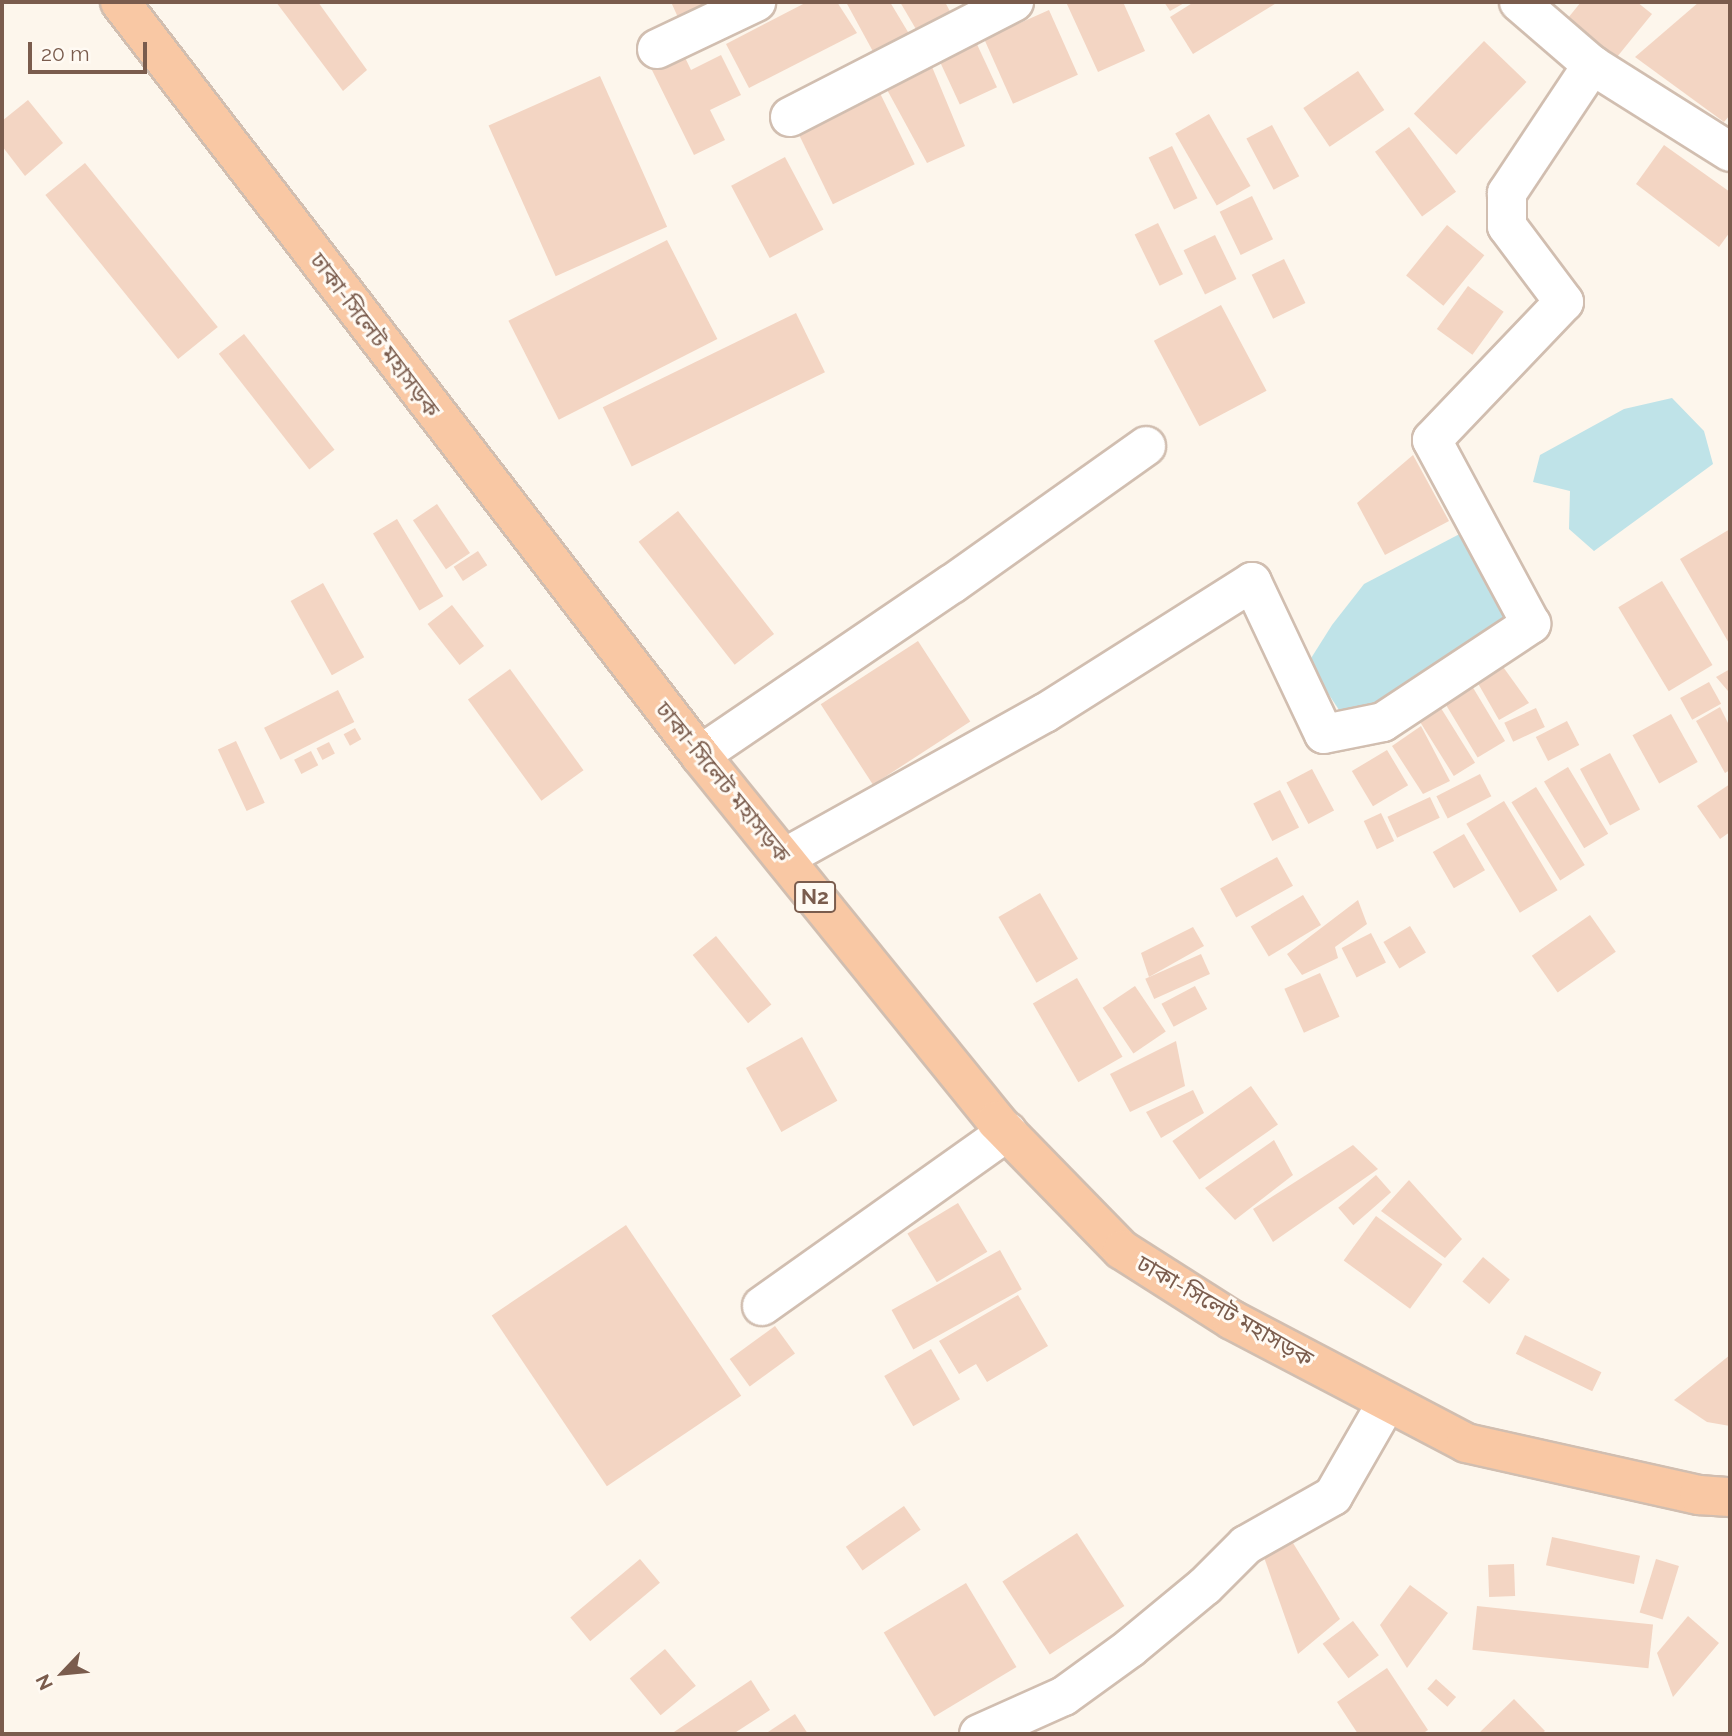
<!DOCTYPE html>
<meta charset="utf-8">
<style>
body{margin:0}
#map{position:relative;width:1732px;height:1736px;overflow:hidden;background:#fdf6ec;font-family:Raleway,"Noto Sans Bengali",sans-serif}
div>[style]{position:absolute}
.water>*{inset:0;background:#bfe3e8}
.building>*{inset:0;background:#f3d5c3;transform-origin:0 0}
.roads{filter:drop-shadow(2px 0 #d1beb0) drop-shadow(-2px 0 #d1beb0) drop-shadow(0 2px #d1beb0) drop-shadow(0 -2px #d1beb0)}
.minor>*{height:38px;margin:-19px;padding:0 19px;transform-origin:19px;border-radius:19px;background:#fff}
.trunk>*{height:38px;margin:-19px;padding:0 19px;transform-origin:19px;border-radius:19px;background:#f9c8a4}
span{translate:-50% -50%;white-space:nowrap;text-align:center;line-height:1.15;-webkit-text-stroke:6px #fffaf3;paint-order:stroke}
.shield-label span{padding:2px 5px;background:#fffaf3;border:2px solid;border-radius:5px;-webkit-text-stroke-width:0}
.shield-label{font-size:21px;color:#7a5c4d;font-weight:700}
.street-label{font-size:23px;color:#7a5c4d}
.frame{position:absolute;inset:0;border:4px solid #7a5c4d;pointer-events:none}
.north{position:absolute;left:28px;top:1638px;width:70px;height:70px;-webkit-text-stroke:5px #fffaf3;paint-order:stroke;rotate:244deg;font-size:19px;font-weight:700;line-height:28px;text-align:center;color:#7a5c4d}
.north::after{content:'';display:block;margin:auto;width:24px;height:32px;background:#7a5c4d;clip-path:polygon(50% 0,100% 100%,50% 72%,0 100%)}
.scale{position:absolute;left:28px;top:42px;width:119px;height:32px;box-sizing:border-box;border:4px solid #7a5c4d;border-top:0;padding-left:9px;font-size:21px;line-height:24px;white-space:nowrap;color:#7a5c4d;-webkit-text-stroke:5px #fffaf3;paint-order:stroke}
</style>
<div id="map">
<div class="water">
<div style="clip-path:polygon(1672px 398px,1704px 431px,1713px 464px,1594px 551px,1569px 529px,1570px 491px,1533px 482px,1540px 455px,1624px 409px)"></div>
<div style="clip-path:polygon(1473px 527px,1520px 617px,1373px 717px,1345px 719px,1308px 663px,1332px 625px,1364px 584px)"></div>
</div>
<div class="building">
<div style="clip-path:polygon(276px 2px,318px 2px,367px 70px,343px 91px)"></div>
<div style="clip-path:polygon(671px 2px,712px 2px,681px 24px)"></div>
<div style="clip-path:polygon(807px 2px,837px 2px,857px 33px,749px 88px,726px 44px)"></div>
<div style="clip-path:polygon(846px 2px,890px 2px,911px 37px,876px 57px)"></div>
<div style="clip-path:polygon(900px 2px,945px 2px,953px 17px,920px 36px)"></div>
<div style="clip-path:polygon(1066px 2px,1123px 2px,1145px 51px,1098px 72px)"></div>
<div style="clip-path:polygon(1164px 2px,1186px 2px,1170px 11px)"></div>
<div style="clip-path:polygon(1194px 2px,1278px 2px,1193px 54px,1170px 17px)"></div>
<div style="clip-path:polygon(1581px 2px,1637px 2px,1652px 14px,1608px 68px,1559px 29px)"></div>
<div style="clip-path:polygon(1699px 2px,1730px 2px,1730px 115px,1724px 122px,1635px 57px)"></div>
<div style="left:1049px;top:10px;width:71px;height:71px;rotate:66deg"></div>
<div style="left:975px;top:40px;width:52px;height:41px;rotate:65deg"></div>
<div style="left:1484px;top:41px;width:59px;height:101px;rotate:44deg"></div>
<div style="clip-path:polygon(679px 45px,691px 70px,721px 55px,741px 95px,710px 110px,725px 140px,694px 155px,647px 60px)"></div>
<div style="clip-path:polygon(930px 62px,965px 146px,927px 163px,885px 86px)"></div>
<div style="left:1358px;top:71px;width:47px;height:66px;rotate:56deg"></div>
<div style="left:600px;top:76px;width:165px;height:122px;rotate:66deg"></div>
<div style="left:877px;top:87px;width:86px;height:91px;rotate:64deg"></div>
<div style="clip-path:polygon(28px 100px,63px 143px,25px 176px,2px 146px,2px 121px)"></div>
<div style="left:1209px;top:114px;width:83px;height:39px;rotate:60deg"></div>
<div style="left:1272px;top:125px;width:58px;height:29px;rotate:62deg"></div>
<div style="left:1409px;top:127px;width:80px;height:42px;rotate:54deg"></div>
<div style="clip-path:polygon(1664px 145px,1730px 192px,1730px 232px,1719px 247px,1636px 184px)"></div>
<div style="left:1172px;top:146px;width:58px;height:26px;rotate:64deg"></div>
<div style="left:785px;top:157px;width:82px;height:61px;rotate:62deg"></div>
<div style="left:85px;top:163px;width:211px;height:51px;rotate:51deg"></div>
<div style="left:1252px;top:196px;width:48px;height:36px;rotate:64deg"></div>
<div style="left:1158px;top:223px;width:57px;height:26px;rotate:64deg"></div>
<div style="left:1447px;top:225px;width:48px;height:65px;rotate:39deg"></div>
<div style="left:1215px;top:235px;width:49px;height:35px;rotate:64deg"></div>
<div style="left:667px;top:240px;width:111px;height:178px;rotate:63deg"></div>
<div style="left:1284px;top:259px;width:49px;height:36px;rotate:64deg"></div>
<div style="left:1468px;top:286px;width:44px;height:53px;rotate:36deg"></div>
<div style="left:1221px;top:305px;width:97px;height:76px;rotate:62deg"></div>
<div style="left:796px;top:313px;width:66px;height:215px;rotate:64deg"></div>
<div style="left:244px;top:334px;width:147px;height:32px;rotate:52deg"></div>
<div style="clip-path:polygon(1413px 455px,1449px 521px,1385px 555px,1357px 503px)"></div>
<div style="left:437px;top:504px;width:59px;height:29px;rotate:56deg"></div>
<div style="left:678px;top:511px;width:156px;height:50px;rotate:52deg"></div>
<div style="left:397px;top:519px;width:90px;height:28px;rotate:59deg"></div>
<div style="clip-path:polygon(1730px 529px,1730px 645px,1680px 559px)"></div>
<div style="left:478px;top:551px;width:17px;height:29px;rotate:57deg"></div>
<div style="left:1662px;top:581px;width:98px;height:51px;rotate:59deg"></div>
<div style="left:323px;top:583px;width:85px;height:37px;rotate:61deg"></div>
<div style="left:452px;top:605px;width:52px;height:31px;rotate:52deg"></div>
<div style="left:918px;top:641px;width:96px;height:116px;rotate:57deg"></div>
<div style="clip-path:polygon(1496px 657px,1529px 703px,1499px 720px,1472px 673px)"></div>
<div style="left:510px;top:669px;width:125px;height:52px;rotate:54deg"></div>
<div style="clip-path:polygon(1730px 669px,1730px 690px,1728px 691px,1716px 677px)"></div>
<div style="left:1469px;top:681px;width:70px;height:32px;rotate:59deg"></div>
<div style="left:1709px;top:682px;width:25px;height:33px;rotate:61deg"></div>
<div style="left:338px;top:690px;width:36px;height:83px;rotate:63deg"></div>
<div style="left:1439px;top:705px;width:68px;height:25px;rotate:58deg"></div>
<div style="clip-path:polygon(1720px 707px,1730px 727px,1730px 770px,1725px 773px,1696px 721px)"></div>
<div style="left:1536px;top:708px;width:21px;height:35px;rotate:65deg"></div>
<div style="left:1671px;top:714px;width:55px;height:44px;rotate:61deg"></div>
<div style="left:1567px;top:721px;width:27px;height:35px;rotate:63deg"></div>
<div style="clip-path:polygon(1421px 726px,1450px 781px,1423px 794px,1392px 746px)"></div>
<div style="left:355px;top:728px;width:13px;height:13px;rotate:61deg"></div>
<div style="left:236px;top:741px;width:68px;height:20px;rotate:65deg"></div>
<div style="left:329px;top:742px;width:13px;height:14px;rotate:63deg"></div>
<div style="left:1387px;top:750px;width:41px;height:41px;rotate:59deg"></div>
<div style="left:311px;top:751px;width:16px;height:19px;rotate:63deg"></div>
<div style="left:1610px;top:753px;width:64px;height:34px;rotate:62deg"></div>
<div style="left:1568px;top:767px;width:78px;height:28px;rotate:59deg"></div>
<div style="left:1312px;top:769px;width:47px;height:29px;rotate:62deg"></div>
<div style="left:1480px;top:774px;width:25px;height:49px;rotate:63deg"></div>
<div style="clip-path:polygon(1730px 784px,1730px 832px,1720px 839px,1697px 806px)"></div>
<div style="left:1536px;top:787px;width:92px;height:29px;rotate:58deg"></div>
<div style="left:1280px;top:790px;width:42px;height:30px;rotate:63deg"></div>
<div style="left:1430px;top:797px;width:23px;height:47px;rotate:65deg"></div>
<div style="left:1504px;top:801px;width:104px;height:44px;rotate:59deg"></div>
<div style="left:1381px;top:813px;width:31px;height:19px;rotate:65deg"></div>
<div style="left:1464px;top:834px;width:42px;height:36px;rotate:60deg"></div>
<div style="left:1277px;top:857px;width:33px;height:65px;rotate:61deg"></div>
<div style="left:1040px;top:893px;width:76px;height:48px;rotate:60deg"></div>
<div style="left:1303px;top:895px;width:35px;height:61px;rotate:59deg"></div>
<div style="clip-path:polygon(1358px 900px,1367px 924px,1335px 947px,1338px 958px,1302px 975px,1287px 954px)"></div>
<div style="left:1590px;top:915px;width:45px;height:71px;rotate:55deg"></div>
<div style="left:1410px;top:926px;width:31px;height:31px;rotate:59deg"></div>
<div style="clip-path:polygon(1193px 927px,1204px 946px,1149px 977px,1141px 953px)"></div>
<div style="left:1371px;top:933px;width:33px;height:33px;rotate:63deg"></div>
<div style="left:716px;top:936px;width:88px;height:30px;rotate:51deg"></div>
<div style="left:1201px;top:954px;width:22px;height:61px;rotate:66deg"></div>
<div style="left:1320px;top:973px;width:48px;height:39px;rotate:66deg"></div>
<div style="left:1077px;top:978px;width:91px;height:51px;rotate:60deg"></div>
<div style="left:1135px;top:986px;width:55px;height:39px;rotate:56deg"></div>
<div style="left:1195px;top:986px;width:26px;height:38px;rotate:62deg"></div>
<div style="left:802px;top:1037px;width:73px;height:64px;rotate:61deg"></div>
<div style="clip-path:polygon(1176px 1041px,1185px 1086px,1130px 1112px,1110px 1074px)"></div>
<div style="left:1251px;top:1086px;width:47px;height:96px;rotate:55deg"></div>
<div style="clip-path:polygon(1193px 1090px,1204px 1113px,1161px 1138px,1146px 1112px)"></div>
<div style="clip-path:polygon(1274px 1140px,1293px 1175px,1235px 1220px,1205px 1188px)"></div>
<div style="clip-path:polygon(1353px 1145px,1378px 1169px,1273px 1242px,1253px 1209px)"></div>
<div style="left:1376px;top:1175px;width:23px;height:50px;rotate:49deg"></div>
<div style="clip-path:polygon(1409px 1180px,1462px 1239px,1445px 1258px,1381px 1211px)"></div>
<div style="left:958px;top:1203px;width:57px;height:59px;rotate:59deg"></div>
<div style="left:1376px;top:1216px;width:82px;height:55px;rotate:36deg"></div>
<div style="left:626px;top:1225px;width:206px;height:162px;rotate:56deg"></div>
<div style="left:1000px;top:1250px;width:45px;height:124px;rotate:61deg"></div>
<div style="left:1483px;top:1257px;width:35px;height:32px;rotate:40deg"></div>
<div style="clip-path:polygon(1018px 1295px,1048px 1346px,987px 1382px,976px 1364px,959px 1374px,939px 1341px)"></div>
<div style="left:775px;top:1326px;width:34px;height:56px;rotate:54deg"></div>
<div style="left:1525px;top:1335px;width:85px;height:21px;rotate:26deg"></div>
<div style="left:931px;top:1349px;width:58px;height:54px;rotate:60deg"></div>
<div style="clip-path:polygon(1730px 1355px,1730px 1426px,1707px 1422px,1674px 1400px)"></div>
<div style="left:904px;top:1506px;width:29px;height:71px;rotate:55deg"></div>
<div style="clip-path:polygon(1285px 1530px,1340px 1619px,1298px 1654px,1260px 1546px)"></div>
<div style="left:1077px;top:1533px;width:87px;height:89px;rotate:57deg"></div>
<div style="left:1552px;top:1537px;width:90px;height:29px;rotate:12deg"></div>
<div style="left:640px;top:1559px;width:31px;height:91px;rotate:50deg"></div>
<div style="left:1656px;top:1559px;width:24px;height:56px;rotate:17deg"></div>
<div style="left:1514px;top:1564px;width:32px;height:26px;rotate:88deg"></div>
<div style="left:966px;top:1583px;width:98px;height:96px;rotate:59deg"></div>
<div style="clip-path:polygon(1410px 1585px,1448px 1613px,1407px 1668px,1380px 1625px)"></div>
<div style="left:1477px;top:1606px;width:177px;height:44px;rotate:6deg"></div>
<div style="clip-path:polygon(1688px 1616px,1719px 1643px,1673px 1697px,1657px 1653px)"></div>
<div style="left:1353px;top:1621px;width:43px;height:38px;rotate:53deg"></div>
<div style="left:665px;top:1649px;width:48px;height:46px;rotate:50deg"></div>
<div style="clip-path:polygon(1387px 1668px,1428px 1730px,1422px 1734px,1358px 1734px,1337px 1702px)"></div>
<div style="left:1436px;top:1679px;width:27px;height:13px;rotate:42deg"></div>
<div style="clip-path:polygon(751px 1680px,770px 1710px,733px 1734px,671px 1734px)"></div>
<div style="clip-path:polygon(1514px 1699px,1545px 1731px,1541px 1734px,1478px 1734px)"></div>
<div style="clip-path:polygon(795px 1714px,808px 1734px,765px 1734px)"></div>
</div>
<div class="roads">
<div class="minor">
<div style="left:1519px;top:2px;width:96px;rotate:40.8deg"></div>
<div style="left:1592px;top:65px;width:163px;rotate:32.2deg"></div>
<div style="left:657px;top:49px;width:110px;rotate:-25.4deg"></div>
<div style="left:790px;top:117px;width:252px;rotate:-27.2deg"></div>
<div style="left:700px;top:755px;width:305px;rotate:-34.2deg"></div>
<div style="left:952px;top:584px;width:238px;rotate:-35.4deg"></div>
<div style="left:784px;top:858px;width:299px;rotate:-29.1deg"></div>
<div style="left:1045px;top:713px;width:245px;rotate:-32.3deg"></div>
<div style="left:1252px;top:582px;width:168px;rotate:64.7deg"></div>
<div style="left:1324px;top:734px;width:60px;rotate:-11.5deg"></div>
<div style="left:1383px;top:722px;width:178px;rotate:-33.5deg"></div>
<div style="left:1531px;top:624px;width:209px;rotate:-118.3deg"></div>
<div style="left:1432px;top:440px;width:191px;rotate:-46.3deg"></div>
<div style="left:1564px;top:302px;width:95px;rotate:-126.9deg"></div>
<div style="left:1507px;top:226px;width:33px;rotate:-90deg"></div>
<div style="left:1507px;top:193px;width:154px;rotate:-56.4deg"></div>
<div style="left:762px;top:1306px;width:301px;rotate:-35.4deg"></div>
<div style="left:979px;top:1734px;width:93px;rotate:-24.1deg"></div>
<div style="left:1064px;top:1696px;width:82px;rotate:-36deg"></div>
<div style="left:1130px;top:1648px;width:97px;rotate:-39.6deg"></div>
<div style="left:1205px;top:1586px;width:58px;rotate:-45deg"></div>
<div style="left:1246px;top:1545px;width:100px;rotate:-29.4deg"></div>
<div style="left:1333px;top:1496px;width:108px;rotate:-60.1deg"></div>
</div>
<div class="trunk">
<div style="left:120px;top:2px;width:950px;rotate:52.39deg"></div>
<div style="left:700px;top:755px;width:471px;rotate:51deg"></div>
<div style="left:996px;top:1121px;width:180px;rotate:45.7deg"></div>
<div style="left:1122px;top:1250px;width:130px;rotate:32.5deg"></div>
<div style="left:1232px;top:1320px;width:264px;rotate:27.7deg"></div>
<div style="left:1466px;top:1443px;width:239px;rotate:12.6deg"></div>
<div style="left:1699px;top:1495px;width:31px;rotate:4deg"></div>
</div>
</div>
<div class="shield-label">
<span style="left:815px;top:897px">N2</span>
</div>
<div class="street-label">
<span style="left:375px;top:335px;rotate:53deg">ঢাকা-সিলেট মহাসড়ক</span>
<span style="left:723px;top:782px;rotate:51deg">ঢাকা-সিলেট মহাসড়ক</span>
<span style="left:1225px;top:1311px;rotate:30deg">ঢাকা-সিলেট মহাসড়ক</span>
</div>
<div class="frame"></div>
<div class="north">N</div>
<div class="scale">20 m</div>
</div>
